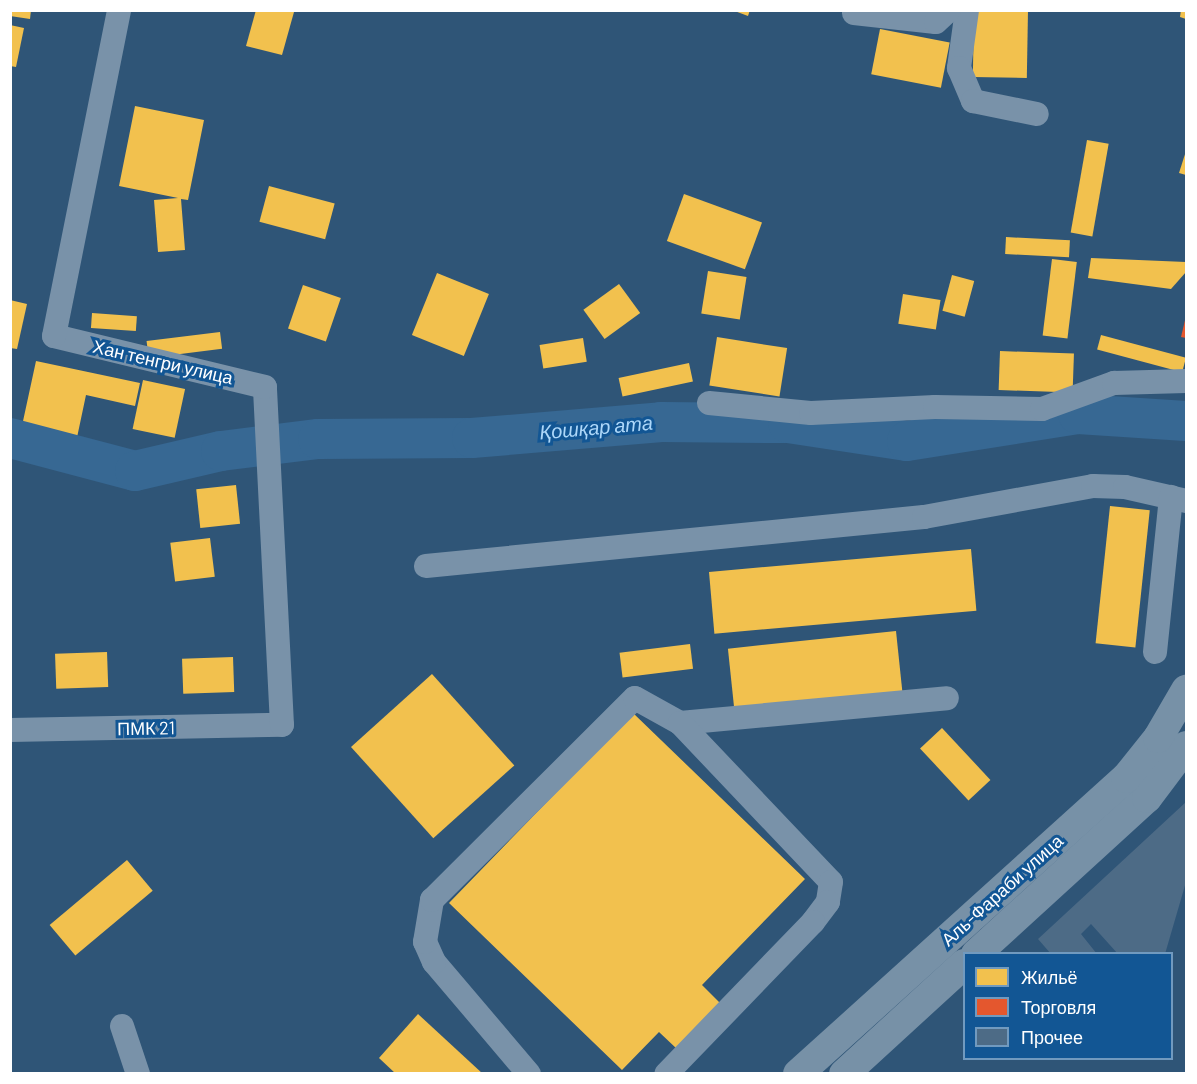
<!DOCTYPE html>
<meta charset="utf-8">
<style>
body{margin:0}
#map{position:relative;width:1197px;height:1084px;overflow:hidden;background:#2f5577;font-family:Barlow,sans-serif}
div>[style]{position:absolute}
.homes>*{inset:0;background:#f2c14e;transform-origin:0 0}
.shops>*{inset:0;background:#e4572e}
.river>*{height:40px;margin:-20px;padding:0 20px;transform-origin:20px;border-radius:20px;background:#376893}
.building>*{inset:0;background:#4d6b86}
.minor>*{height:24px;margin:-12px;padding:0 12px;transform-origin:12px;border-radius:12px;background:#7992a9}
.major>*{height:30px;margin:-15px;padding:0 15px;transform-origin:15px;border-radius:15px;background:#7791a7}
span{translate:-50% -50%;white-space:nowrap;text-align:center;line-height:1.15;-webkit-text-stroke:6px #125694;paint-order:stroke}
.street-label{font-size:18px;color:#fff}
.water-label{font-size:20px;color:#add7f9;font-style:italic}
.frame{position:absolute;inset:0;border:12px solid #fff;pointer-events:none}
.legend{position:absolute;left:963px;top:952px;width:210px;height:108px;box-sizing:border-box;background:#125694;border:2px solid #719abf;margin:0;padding:8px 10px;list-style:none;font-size:18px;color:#fff}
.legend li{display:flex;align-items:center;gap:12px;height:30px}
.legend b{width:30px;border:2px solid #719abf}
</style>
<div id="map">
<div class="homes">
<div style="clip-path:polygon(10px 10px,31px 10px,30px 19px,10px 16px)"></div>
<div style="clip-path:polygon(256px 10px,294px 12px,282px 55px,246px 46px)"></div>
<div style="clip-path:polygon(732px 10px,750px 10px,748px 16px)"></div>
<div style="left:974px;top:10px;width:54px;height:67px;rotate:1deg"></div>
<div style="clip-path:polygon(1181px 10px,1186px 10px,1186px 19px,1180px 17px)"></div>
<div style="clip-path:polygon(10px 25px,24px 28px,16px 67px,10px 66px)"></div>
<div style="left:880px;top:29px;width:71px;height:46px;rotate:11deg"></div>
<div style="clip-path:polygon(135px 106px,204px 120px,188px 200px,181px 199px,185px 250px,158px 252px,154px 200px,178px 198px,119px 186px)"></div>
<div style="left:1087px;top:140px;width:22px;height:94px;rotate:10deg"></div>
<div style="clip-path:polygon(1186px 151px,1186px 175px,1179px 173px)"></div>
<div style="left:269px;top:186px;width:68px;height:37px;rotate:15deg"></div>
<div style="left:684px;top:194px;width:83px;height:50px;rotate:20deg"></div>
<div style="left:1006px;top:237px;width:64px;height:17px;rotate:3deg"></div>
<div style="clip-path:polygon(1091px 258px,1186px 262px,1186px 272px,1171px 289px,1088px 278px)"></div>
<div style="left:1052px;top:259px;width:25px;height:77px;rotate:7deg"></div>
<div style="left:708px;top:271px;width:39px;height:43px;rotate:9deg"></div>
<div style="left:437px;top:273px;width:56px;height:67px;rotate:22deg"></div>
<div style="left:952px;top:275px;width:23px;height:37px;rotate:15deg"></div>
<div style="left:619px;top:284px;width:36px;height:44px;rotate:54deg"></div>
<div style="left:303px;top:285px;width:40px;height:46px;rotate:19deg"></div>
<div style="left:903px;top:294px;width:38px;height:30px;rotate:9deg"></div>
<div style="clip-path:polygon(10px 300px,27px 304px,17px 349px,10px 348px)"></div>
<div style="left:92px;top:313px;width:45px;height:15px;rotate:4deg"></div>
<div style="left:220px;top:332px;width:17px;height:74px;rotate:83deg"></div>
<div style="left:1101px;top:335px;width:88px;height:15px;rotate:15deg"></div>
<div style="left:717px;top:337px;width:71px;height:49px;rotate:9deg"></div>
<div style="left:583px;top:338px;width:24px;height:44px;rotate:81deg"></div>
<div style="left:1000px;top:351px;width:74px;height:39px;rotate:2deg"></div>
<div style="clip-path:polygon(36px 361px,140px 383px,135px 406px,86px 395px,75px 447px,20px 435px)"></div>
<div style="left:689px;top:363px;width:19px;height:72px;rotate:78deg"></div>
<div style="left:143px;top:380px;width:43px;height:50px;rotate:12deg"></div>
<div style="left:236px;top:485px;width:39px;height:40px;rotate:84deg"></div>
<div style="left:1110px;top:506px;width:40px;height:138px;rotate:6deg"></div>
<div style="left:210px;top:538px;width:39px;height:40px;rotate:83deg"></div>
<div style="left:971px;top:549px;width:62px;height:263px;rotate:85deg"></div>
<div style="left:896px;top:631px;width:62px;height:169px;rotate:84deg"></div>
<div style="left:690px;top:644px;width:25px;height:71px;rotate:83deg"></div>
<div style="left:107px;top:652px;width:35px;height:52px;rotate:88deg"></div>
<div style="left:233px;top:657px;width:35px;height:51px;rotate:88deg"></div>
<div style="left:432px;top:674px;width:123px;height:109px;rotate:48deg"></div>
<div style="clip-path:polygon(633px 713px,805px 879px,702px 985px,721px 1004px,677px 1049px,659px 1032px,622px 1070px,449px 903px)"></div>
<div style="left:942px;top:728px;width:71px;height:30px;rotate:47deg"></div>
<div style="left:127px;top:860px;width:40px;height:101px;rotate:50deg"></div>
<div style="clip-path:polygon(418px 1014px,483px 1074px,396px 1074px,379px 1058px)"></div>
</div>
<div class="shops">
<div style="clip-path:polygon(1186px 316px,1186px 338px,1181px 337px)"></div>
</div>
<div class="river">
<div style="left:10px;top:438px;width:129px;rotate:14.8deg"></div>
<div style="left:135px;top:471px;width:88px;rotate:-13.1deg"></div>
<div style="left:221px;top:451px;width:98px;rotate:-7.1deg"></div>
<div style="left:318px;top:439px;width:154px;rotate:-0.4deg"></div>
<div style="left:472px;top:438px;width:190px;rotate:-4.8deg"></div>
<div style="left:661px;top:422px;width:127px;rotate:0.5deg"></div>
<div style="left:788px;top:423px;width:120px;rotate:8.6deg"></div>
<div style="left:907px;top:441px;width:173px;rotate:-9deg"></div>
<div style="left:1078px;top:414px;width:108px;rotate:3.7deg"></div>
</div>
<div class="building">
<div style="clip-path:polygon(1186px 802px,1186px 882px,1165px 954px,1118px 954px,1091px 924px,1081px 934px,1097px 954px,1051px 954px,1038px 939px)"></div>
</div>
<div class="minor">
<div style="left:967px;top:10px;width:59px;rotate:97.9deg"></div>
<div style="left:959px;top:68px;width:36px;rotate:67deg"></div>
<div style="left:973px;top:101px;width:65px;rotate:11.5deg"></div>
<div style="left:854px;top:13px;width:82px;rotate:6.3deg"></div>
<div style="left:936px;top:22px;width:18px;rotate:-43deg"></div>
<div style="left:709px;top:403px;width:102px;rotate:5.6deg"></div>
<div style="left:811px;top:413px;width:124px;rotate:-2.8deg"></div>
<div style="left:935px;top:407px;width:107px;rotate:1.1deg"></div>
<div style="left:1042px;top:409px;width:77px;rotate:-19.9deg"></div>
<div style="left:1114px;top:383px;width:72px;rotate:-1.6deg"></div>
<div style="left:426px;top:566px;width:500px;rotate:-5.62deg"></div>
<div style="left:924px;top:517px;width:172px;rotate:-10.4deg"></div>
<div style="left:1093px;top:486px;width:32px;rotate:2deg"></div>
<div style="left:1125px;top:487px;width:63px;rotate:12.9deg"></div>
<div style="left:1155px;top:652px;width:156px;rotate:-84.1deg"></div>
<div style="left:680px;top:723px;width:268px;rotate:-5.3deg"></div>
<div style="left:10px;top:730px;width:272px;rotate:-1.1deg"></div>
<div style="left:282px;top:725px;width:338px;rotate:-92.9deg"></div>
<div style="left:265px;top:387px;width:217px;rotate:-166.4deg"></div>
<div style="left:54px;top:336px;width:332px;rotate:-78.7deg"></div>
<div style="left:122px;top:1026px;width:51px;rotate:71.6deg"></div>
<div style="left:529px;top:1074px;width:147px;rotate:-130.3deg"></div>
<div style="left:434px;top:962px;width:22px;rotate:-114deg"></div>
<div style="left:425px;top:942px;width:43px;rotate:-80.5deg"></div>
<div style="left:432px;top:900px;width:286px;rotate:-44.9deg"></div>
<div style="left:635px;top:698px;width:51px;rotate:29.1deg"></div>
<div style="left:680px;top:723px;width:219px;rotate:46.5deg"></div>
<div style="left:831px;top:882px;width:20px;rotate:99deg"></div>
<div style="left:828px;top:902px;width:25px;rotate:127deg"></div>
<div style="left:813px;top:922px;width:211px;rotate:134deg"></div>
</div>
<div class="major">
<div style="left:976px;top:954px;width:231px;rotate:-42.4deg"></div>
<div style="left:1147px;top:798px;width:65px;rotate:-53.1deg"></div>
<div style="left:798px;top:1074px;width:442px;rotate:-42.1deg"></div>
<div style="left:1126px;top:778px;width:51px;rotate:-51.3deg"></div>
<div style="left:1158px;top:738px;width:56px;rotate:-59.7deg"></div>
<div style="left:844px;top:1074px;width:163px;rotate:-42.5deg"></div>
</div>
<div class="street-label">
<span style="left:163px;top:362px;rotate:13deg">Хан тенгри улица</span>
<span style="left:146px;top:728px;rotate:-1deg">ПМК 21</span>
<span style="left:1002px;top:890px;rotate:-42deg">Аль-Фараби улица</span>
</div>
<div class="water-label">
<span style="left:596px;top:427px;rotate:-5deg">Қошқар ата</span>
</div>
<div class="frame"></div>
<ul class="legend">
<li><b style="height:16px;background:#f2c14e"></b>Жильё</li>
<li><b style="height:16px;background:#e4572e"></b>Торговля</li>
<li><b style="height:16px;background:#4d6b86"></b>Прочее</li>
</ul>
</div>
